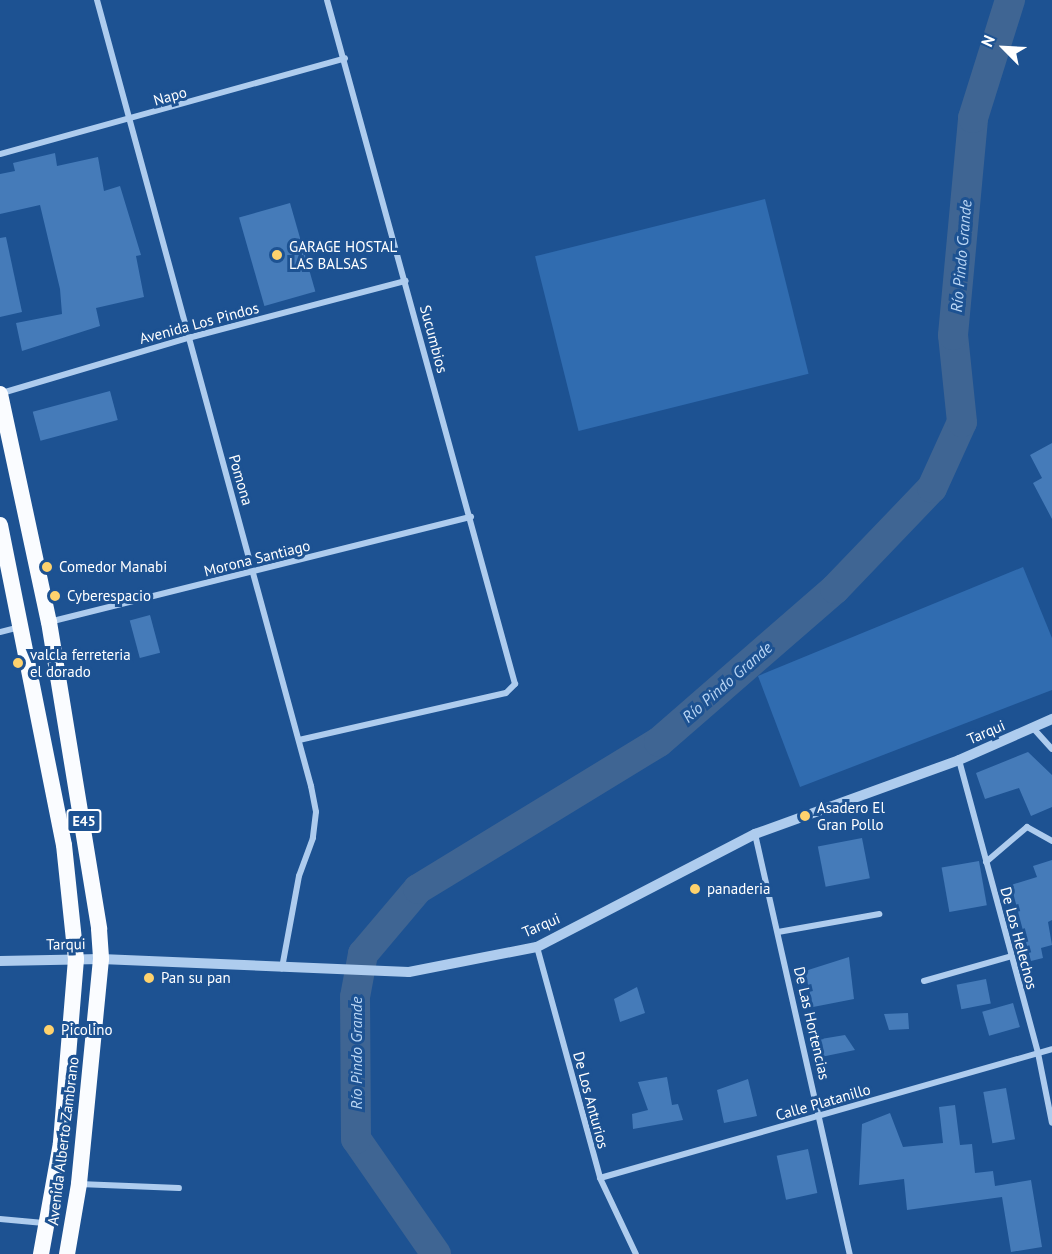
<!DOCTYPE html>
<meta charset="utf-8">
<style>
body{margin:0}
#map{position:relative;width:1052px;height:1254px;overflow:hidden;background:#1d5292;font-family:"PT Sans",sans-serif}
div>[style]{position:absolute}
.green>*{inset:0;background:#306cb0;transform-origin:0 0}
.river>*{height:30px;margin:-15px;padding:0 15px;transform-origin:15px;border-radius:15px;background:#3f6593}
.building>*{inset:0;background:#457bb9;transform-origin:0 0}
.minor>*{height:6px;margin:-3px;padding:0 3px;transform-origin:3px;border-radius:3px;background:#aeccee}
.tertiary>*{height:10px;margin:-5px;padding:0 5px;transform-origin:5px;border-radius:5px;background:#aeccee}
.trunk>*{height:16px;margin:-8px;padding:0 8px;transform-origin:8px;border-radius:8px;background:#fafcff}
.dots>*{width:16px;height:16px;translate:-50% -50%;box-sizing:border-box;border:3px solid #1d5292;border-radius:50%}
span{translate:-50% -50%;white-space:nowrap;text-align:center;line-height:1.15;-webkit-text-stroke:6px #1d5292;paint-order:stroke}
.shield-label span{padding:2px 4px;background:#1d5292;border:2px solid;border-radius:4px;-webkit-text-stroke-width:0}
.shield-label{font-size:14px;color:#fff;font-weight:700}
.street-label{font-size:15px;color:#fff}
.poi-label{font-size:15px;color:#fff}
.left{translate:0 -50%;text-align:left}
.water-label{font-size:16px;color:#bad6f5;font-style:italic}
.north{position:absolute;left:974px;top:18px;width:60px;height:60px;-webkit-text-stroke:4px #1d5292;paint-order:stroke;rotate:294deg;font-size:16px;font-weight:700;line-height:24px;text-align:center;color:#fff}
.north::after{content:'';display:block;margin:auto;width:21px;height:27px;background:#fff;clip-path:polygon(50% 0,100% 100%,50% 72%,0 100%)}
</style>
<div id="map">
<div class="green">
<div style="left:765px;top:199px;width:180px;height:237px;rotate:76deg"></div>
<div style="clip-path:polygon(1023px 567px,1052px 638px,1052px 690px,800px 787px,758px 676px)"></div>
</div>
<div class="river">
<div style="left:436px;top:1254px;width:140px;rotate:-124.8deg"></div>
<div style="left:356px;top:1139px;width:142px;rotate:-90.4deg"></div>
<div style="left:355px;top:997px;width:44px;rotate:-79.5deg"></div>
<div style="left:363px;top:954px;width:85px;rotate:-49.8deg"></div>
<div style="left:418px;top:889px;width:282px;rotate:-31.4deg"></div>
<div style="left:659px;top:742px;width:233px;rotate:-41deg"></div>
<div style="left:835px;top:589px;width:140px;rotate:-46.2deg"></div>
<div style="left:932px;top:488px;width:72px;rotate:-65.6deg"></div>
<div style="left:962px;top:422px;width:87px;rotate:-95.9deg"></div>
<div style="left:953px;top:335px;width:218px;rotate:-84.7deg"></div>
<div style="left:973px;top:118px;width:124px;rotate:-72.6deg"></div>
</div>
<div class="building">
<div style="clip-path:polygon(55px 153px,57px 166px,98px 157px,104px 191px,120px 186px,141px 255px,136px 256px,144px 297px,96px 308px,100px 326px,22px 351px,16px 323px,62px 314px,60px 289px,40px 205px,0 214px,0 174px,15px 171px,13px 163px)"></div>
<div style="left:290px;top:203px;width:92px;height:53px;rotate:74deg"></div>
<div style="clip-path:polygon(6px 237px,22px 312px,0 317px,0 238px)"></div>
<div style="left:110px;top:391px;width:30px;height:80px;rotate:75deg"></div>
<div style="clip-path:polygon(1052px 443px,1052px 519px,1033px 483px,1042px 478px,1030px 455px)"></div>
<div style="left:150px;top:615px;width:39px;height:21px;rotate:75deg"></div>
<div style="clip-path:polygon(1028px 752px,1052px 775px,1052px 807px,1031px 816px,1019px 788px,985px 799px,976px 773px)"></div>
<div style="left:862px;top:838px;width:41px;height:45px;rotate:79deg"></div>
<div style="clip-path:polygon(1052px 860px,1052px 920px,1048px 922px,1052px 945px,1041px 948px,1043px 958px,1031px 961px,1011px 885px,1037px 877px,1033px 866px)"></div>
<div style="left:979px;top:861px;width:45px;height:38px;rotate:80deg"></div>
<div style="clip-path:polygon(849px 957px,854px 999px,813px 1007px,805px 971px)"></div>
<div style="left:986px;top:979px;width:25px;height:30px;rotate:79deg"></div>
<div style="clip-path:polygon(637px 987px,645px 1013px,620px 1022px,614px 999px)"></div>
<div style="left:1013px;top:1003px;width:25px;height:32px;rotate:74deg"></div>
<div style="clip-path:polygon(908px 1013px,909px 1029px,889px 1030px,884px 1014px)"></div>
<div style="clip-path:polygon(845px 1035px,855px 1050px,821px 1057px,815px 1040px)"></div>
<div style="clip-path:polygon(667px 1077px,672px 1105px,678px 1104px,683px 1120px,633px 1129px,632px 1114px,648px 1110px,638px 1082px)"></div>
<div style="clip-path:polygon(748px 1079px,757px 1116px,724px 1123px,717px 1090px)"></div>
<div style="left:1006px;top:1088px;width:52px;height:23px;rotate:80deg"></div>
<div style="clip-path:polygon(955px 1105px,960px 1145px,972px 1144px,975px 1173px,993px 1171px,995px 1186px,1031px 1180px,1042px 1247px,1011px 1252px,1002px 1197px,907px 1210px,904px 1179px,859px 1185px,862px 1124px,890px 1113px,903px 1147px,943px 1143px,939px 1107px)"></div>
<div style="left:808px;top:1149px;width:45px;height:32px;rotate:78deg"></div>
</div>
<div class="minor">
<div style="left:97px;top:0;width:815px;rotate:74.77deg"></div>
<div style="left:311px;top:786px;width:26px;rotate:79deg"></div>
<div style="left:316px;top:812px;width:26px;rotate:97deg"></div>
<div style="left:313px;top:838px;width:40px;rotate:110.2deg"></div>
<div style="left:299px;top:876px;width:94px;rotate:100.5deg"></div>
<div style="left:0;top:154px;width:358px;rotate:-15.5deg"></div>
<div style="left:2px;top:393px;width:194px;rotate:-16.5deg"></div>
<div style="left:188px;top:338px;width:225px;rotate:-14.7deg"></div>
<div style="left:49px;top:622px;width:435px;rotate:-14deg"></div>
<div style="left:0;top:632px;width:21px;rotate:-14deg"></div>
<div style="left:1033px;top:728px;width:28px;rotate:48deg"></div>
<div style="left:299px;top:740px;width:212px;rotate:-12.8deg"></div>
<div style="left:506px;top:693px;width:13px;rotate:-45deg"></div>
<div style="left:515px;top:684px;width:709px;rotate:-105.37deg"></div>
<div style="left:959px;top:760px;width:303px;rotate:74.9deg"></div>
<div style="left:1038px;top:1053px;width:71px;rotate:78.7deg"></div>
<div style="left:755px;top:834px;width:431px;rotate:77.3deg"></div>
<div style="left:986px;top:862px;width:54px;rotate:-40.5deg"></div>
<div style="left:1027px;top:827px;width:29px;rotate:29deg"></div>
<div style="left:778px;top:932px;width:103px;rotate:-10.1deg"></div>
<div style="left:537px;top:947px;width:239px;rotate:74.7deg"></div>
<div style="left:600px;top:1178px;width:84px;rotate:64.7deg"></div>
<div style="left:924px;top:981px;width:91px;rotate:-15.9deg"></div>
<div style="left:600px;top:1178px;width:470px;rotate:-15.9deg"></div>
<div style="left:79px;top:1184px;width:100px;rotate:2.3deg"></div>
<div style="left:0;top:1219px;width:44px;rotate:5.2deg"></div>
</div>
<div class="tertiary">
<div style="left:0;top:961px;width:101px;rotate:-1.1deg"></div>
<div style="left:101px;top:959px;width:308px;rotate:2.4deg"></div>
<div style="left:409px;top:972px;width:130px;rotate:-11.1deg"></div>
<div style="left:537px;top:947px;width:246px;rotate:-27.4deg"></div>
<div style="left:755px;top:834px;width:217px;rotate:-19.9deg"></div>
<div style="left:959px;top:760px;width:102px;rotate:-23.8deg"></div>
</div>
<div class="trunk">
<div style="left:0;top:394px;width:233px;rotate:77.9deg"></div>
<div style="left:49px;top:622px;width:311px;rotate:80.7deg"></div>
<div style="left:99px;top:929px;width:30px;rotate:86deg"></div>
<div style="left:101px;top:959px;width:226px;rotate:95.6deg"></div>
<div style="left:79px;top:1184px;width:71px;rotate:99.7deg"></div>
<div style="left:0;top:525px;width:326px;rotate:78.7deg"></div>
<div style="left:64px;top:845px;width:115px;rotate:84deg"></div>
<div style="left:76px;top:959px;width:185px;rotate:94.7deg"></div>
<div style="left:61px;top:1143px;width:113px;rotate:100.2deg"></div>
</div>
<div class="dots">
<div style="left:277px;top:255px;background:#fed26d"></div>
<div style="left:47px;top:567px;background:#fed26d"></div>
<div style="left:55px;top:596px;background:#fed26d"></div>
<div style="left:18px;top:663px;background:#fed26d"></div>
<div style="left:805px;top:816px;background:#fed26d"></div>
<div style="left:695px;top:889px;background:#fed26d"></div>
<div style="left:149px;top:978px;background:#fed26d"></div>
<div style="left:49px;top:1030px;background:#fed26d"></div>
</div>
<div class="shield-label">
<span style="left:84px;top:821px">E45</span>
</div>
<div class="street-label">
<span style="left:170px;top:96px;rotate:-16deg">Napo</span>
<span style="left:199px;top:323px;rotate:-15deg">Avenida Los Pindos</span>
<span style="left:434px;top:339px;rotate:75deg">Sucumbios</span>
<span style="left:241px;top:480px;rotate:74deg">Pomona</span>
<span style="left:257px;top:558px;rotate:-14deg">Morona Santiago</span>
<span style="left:986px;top:732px;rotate:-23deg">Tarqui</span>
<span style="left:541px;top:925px;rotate:-23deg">Tarqui</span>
<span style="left:1019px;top:938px;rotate:75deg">De Los Helechos</span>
<span style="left:66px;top:944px;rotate:-1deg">Tarqui</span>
<span style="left:812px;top:1023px;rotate:77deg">De Las Hortencias</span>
<span style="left:591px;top:1100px;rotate:75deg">De Los Anturios</span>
<span style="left:823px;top:1102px;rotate:-16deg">Calle Platanillo</span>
<span style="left:63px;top:1141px;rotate:-83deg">Avenida Alberto Zambrano</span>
</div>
<div class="poi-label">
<span class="left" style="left:289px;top:255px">GARAGE HOSTAL<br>LAS BALSAS</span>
<span class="left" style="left:59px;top:567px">Comedor Manabi</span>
<span class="left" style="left:67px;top:596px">Cyberespacio</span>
<span class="left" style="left:30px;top:663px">valcla ferreteria<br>el dorado</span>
<span class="left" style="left:817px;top:816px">Asadero El<br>Gran Pollo</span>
<span class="left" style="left:707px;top:889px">panaderia</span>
<span class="left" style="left:161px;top:978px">Pan su pan</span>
<span class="left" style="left:61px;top:1030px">Picolino</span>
</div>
<div class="water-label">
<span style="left:961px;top:256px;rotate:-85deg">Río Pindo Grande</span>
<span style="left:727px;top:682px;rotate:-41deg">Río Pindo Grande</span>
<span style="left:356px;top:1053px;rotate:-90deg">Río Pindo Grande</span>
</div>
<div class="north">N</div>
</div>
